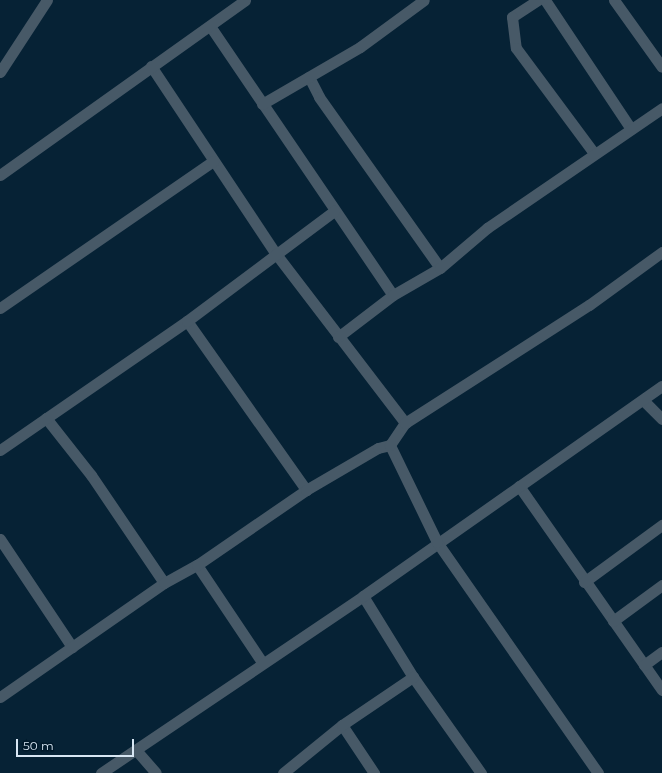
<!DOCTYPE html>
<style>
body{margin:0}
#map{position:relative;width:662px;height:773px;overflow:hidden;background:#062235;font-family:Montserrat,sans-serif}
div>[style]{position:absolute}
.minor>*{height:11px;margin:-5.5px;padding:0 5.5px;transform-origin:5.5px;border-radius:5.5px;background:#475967}
span{translate:-50% -50%;white-space:nowrap;text-align:center;line-height:1.15;-webkit-text-stroke:3px #00192a;paint-order:stroke}
.scale{position:absolute;left:16px;top:739px;width:118px;height:18px;box-sizing:border-box;border:2px solid #d7e6f3;border-top:0;padding-left:5px;font-size:12px;line-height:14px;white-space:nowrap;color:#d7e6f3;-webkit-text-stroke:3px #00192a;paint-order:stroke}
</style>
<div id="map">
<div class="minor">
<div style="left:538px;top:0;width:31px;rotate:147deg"></div>
<div style="left:512px;top:17px;width:31px;rotate:83deg"></div>
<div style="left:516px;top:48px;width:131px;rotate:53.4deg"></div>
<div style="left:545px;top:0;width:155px;rotate:56.3deg"></div>
<div style="left:614px;top:0;width:82px;rotate:54.4deg"></div>
<div style="left:210px;top:26px;width:325px;rotate:55.8deg"></div>
<div style="left:151px;top:66px;width:226px;rotate:56.4deg"></div>
<div style="left:276px;top:254px;width:213px;rotate:52.6deg"></div>
<div style="left:0;top:72px;width:86px;rotate:-56.9deg"></div>
<div style="left:309px;top:77px;width:22px;rotate:63deg"></div>
<div style="left:319px;top:97px;width:209px;rotate:54.7deg"></div>
<div style="left:262px;top:104px;width:113px;rotate:-30.2deg"></div>
<div style="left:360px;top:47px;width:79px;rotate:-36.3deg"></div>
<div style="left:0;top:175px;width:301px;rotate:-35.5deg"></div>
<div style="left:0;top:308px;width:259px;rotate:-34.6deg"></div>
<div style="left:187px;top:321px;width:207px;rotate:54.8deg"></div>
<div style="left:338px;top:337px;width:69px;rotate:-37.4deg"></div>
<div style="left:393px;top:295px;width:54px;rotate:-29.9deg"></div>
<div style="left:440px;top:268px;width:62px;rotate:-40.4deg"></div>
<div style="left:487px;top:228px;width:212px;rotate:-34.4deg"></div>
<div style="left:643px;top:400px;width:27px;rotate:45deg"></div>
<div style="left:46px;top:418px;width:73px;rotate:51.7deg"></div>
<div style="left:91px;top:475px;width:130px;rotate:55.9deg"></div>
<div style="left:0;top:450px;width:227px;rotate:-34.6deg"></div>
<div style="left:187px;top:321px;width:184px;rotate:-36.8deg"></div>
<div style="left:519px;top:486px;width:249px;rotate:55deg"></div>
<div style="left:0;top:539px;width:130px;rotate:56.3deg"></div>
<div style="left:197px;top:565px;width:117px;rotate:56.2deg"></div>
<div style="left:584px;top:582px;width:97px;rotate:-36.2deg"></div>
<div style="left:363px;top:596px;width:95px;rotate:58.3deg"></div>
<div style="left:413px;top:677px;width:118px;rotate:54.7deg"></div>
<div style="left:613px;top:621px;width:61px;rotate:-36.3deg"></div>
<div style="left:644px;top:665px;width:22px;rotate:-36deg"></div>
<div style="left:0;top:697px;width:200px;rotate:-34.8deg"></div>
<div style="left:164px;top:583px;width:38px;rotate:-29deg"></div>
<div style="left:197px;top:565px;width:132px;rotate:-34.5deg"></div>
<div style="left:306px;top:490px;width:83px;rotate:-30.3deg"></div>
<div style="left:378px;top:448px;width:12px;rotate:-14deg"></div>
<div style="left:342px;top:725px;width:58px;rotate:56.3deg"></div>
<div style="left:136px;top:750px;width:30px;rotate:49deg"></div>
<div style="left:101px;top:773px;width:316px;rotate:-34deg"></div>
<div style="left:363px;top:596px;width:365px;rotate:-35.1deg"></div>
<div style="left:283px;top:773px;width:76px;rotate:-39.1deg"></div>
<div style="left:342px;top:725px;width:86px;rotate:-34.1deg"></div>
<div style="left:598px;top:773px;width:282px;rotate:-124.9deg"></div>
<div style="left:437px;top:542px;width:108px;rotate:-115.9deg"></div>
<div style="left:390px;top:445px;width:27px;rotate:-56deg"></div>
<div style="left:405px;top:423px;width:219px;rotate:-32.7deg"></div>
<div style="left:589px;top:305px;width:90px;rotate:-36deg"></div>
</div>
<div class="scale">50 m</div>
</div>
